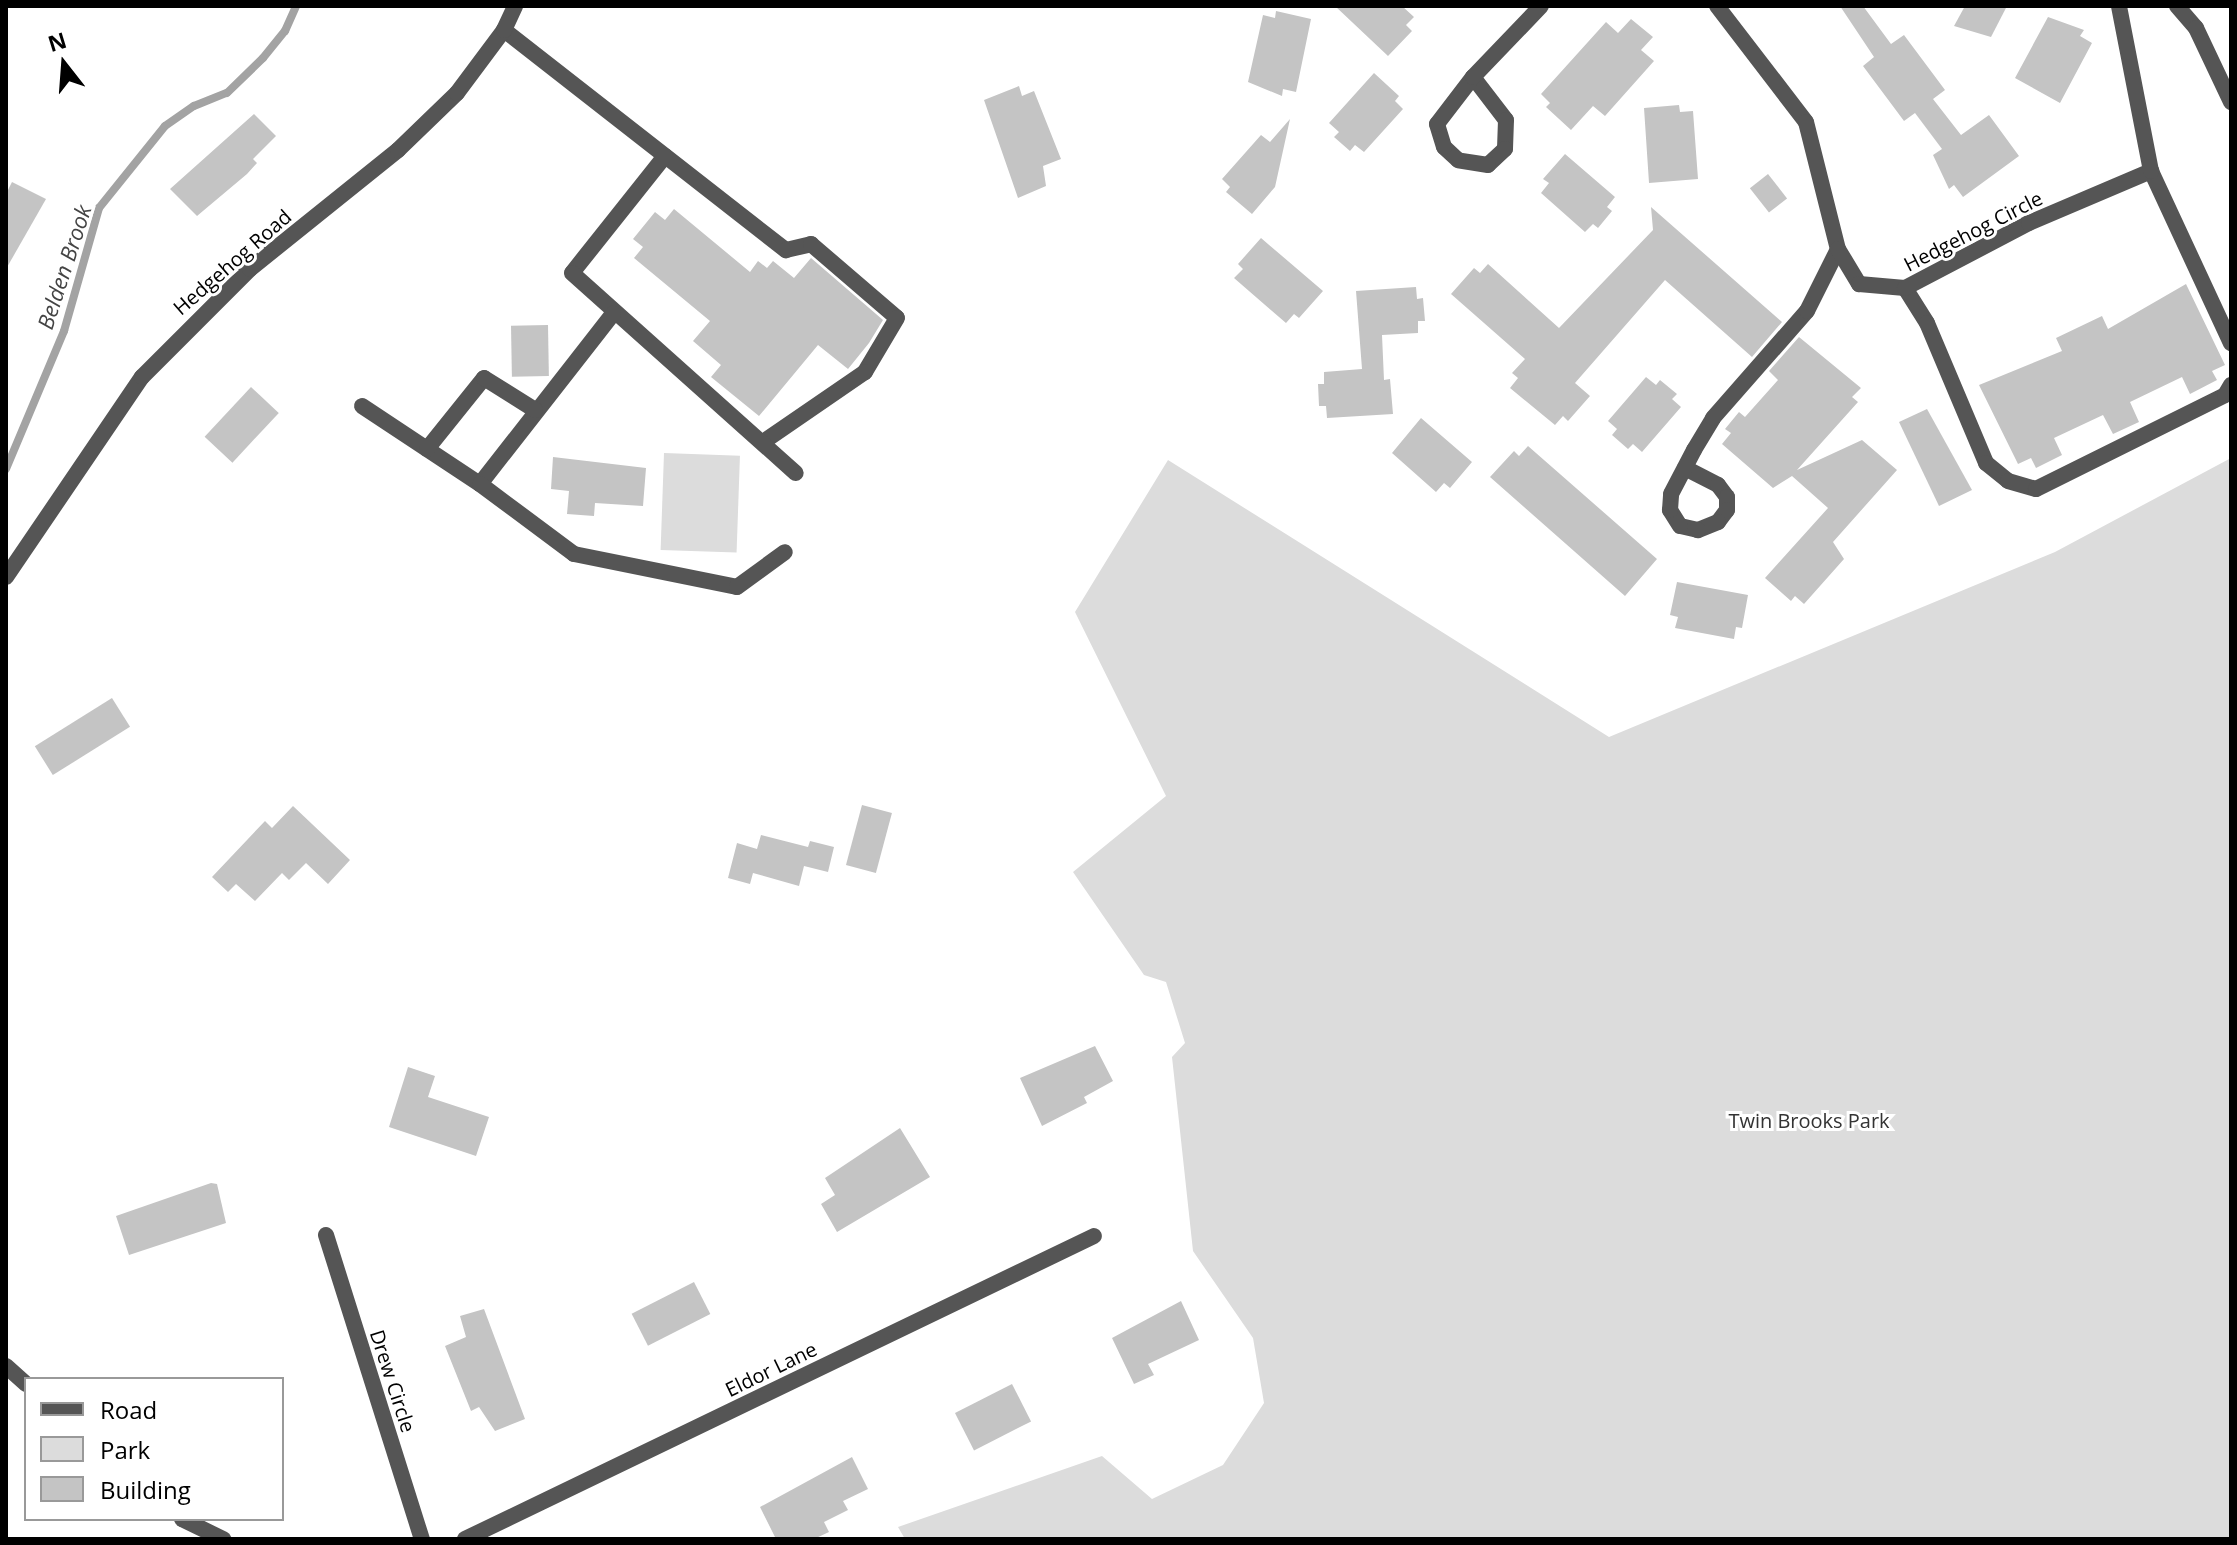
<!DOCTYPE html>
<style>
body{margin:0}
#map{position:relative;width:2237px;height:1545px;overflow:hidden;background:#fff;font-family:"Open Sans",sans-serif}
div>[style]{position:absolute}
.green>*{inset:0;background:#dcdcdc;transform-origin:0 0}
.stream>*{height:8px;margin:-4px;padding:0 4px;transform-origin:4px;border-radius:4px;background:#a3a3a3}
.building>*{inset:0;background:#c4c4c4;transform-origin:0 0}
.lane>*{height:16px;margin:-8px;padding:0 8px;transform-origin:8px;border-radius:8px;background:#555}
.street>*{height:16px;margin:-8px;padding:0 8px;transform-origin:8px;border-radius:8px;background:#555}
span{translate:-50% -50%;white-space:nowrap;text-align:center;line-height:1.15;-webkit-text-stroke:6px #fff;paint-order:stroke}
.street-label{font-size:20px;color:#000}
.park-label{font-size:20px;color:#333}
.water-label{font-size:22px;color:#444;font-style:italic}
.frame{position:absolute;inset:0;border:8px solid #000;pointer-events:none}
.legend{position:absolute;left:24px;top:1377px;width:260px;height:144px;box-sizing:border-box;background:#fff;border:2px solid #999;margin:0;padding:10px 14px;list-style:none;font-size:24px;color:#000}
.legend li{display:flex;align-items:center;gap:16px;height:40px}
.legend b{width:40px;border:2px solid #999}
.north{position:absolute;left:24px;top:24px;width:80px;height:80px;-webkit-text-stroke:6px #fff;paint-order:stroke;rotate:343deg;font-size:22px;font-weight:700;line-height:32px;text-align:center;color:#000}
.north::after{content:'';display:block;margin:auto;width:28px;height:36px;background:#000;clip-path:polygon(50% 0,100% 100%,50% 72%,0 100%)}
</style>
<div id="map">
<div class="green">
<div style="left:664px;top:453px;width:76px;height:97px;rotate:2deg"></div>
<div style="clip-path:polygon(2231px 458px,2231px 1539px,905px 1539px,898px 1527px,1102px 1456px,1152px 1499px,1223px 1465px,1264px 1403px,1253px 1338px,1193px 1251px,1172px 1057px,1185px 1043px,1166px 982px,1144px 975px,1073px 872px,1166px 796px,1075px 612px,1168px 460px,1609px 737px,2055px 552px)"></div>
</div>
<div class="stream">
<div style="left:6px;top:469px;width:150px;rotate:-67.2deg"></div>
<div style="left:64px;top:331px;width:128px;rotate:-74.1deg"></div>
<div style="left:99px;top:208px;width:105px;rotate:-51.2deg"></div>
<div style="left:165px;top:126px;width:35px;rotate:-35deg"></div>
<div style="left:194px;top:106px;width:35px;rotate:-22deg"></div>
<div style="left:227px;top:93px;width:50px;rotate:-44.2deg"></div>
<div style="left:263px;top:58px;width:35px;rotate:-51deg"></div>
<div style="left:285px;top:31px;width:27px;rotate:-66deg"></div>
</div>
<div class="building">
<div style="clip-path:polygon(1335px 6px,1402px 6px,1414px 17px,1406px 25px,1412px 31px,1388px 56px)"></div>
<div style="clip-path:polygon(1840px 6px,1863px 6px,1891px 44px,1904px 35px,1945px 90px,1933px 99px,1961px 135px,1989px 115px,2019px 156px,1963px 197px,1954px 185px,1949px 189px,1933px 155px,1942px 149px,1915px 113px,1904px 121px,1863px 66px,1874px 57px)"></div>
<div style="clip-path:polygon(1965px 6px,2007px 6px,1991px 37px,1954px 26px)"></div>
<div style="clip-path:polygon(1276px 11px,1311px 19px,1296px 92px,1283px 89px,1282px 96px,1248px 82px,1263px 15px,1275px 18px)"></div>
<div style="clip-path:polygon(2048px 17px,2084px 30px,2080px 36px,2092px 43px,2060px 103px,2015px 78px)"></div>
<div style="clip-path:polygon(1631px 19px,1653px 37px,1641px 50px,1654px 61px,1605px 116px,1593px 106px,1571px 130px,1546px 107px,1550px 103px,1541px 94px,1606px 22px,1618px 33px)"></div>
<div style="clip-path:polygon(1374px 73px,1399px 96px,1395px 101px,1403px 109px,1364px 152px,1355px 145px,1350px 151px,1334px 137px,1339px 132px,1329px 123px)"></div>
<div style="clip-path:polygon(1019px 86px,1022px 96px,1034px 91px,1061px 159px,1043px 166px,1046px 186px,1018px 198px,984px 100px)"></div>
<div style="clip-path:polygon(1679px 105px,1680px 112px,1693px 111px,1698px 179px,1649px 183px,1644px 108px)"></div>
<div style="clip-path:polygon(254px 114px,276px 136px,253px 159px,257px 163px,247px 174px,197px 216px,170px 189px)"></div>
<div style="clip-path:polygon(1290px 119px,1275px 187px,1252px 214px,1226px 192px,1230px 187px,1222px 179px,1261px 135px,1270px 142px)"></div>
<div style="clip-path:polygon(1565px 154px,1615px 197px,1607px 207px,1612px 211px,1598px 228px,1593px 224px,1585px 232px,1541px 193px,1549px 183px,1543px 179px)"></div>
<div style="left:1768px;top:174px;width:31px;height:23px;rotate:52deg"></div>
<div style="clip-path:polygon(12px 182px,46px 199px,6px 269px,6px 194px)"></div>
<div style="clip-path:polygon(1651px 207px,1782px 322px,1752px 357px,1665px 280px,1575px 383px,1590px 396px,1568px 421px,1563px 416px,1555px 425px,1510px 388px,1518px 378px,1512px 373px,1525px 359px,1451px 294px,1474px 268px,1480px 273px,1488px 264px,1559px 328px,1653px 230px)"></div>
<div style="clip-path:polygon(674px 209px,750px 272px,758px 261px,767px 268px,773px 261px,794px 278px,811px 258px,883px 320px,869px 343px,848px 369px,818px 345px,759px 416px,711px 377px,721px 365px,693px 341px,710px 321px,634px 258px,643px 247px,633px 239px,655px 212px,665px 220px)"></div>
<div style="clip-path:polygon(1261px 238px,1323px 291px,1299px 318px,1294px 314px,1286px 323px,1234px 278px,1243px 269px,1238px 264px)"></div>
<div style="clip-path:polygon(2186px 284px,2225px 365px,2212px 371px,2217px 380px,2190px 394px,2182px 377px,2130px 402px,2139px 422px,2113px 434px,2103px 415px,2054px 438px,2062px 455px,2036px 468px,2031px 458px,2018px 464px,1979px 385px,2062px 351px,2056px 338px,2102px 316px,2108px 329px)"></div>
<div style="clip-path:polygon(1416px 287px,1417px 299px,1423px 298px,1425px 321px,1418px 321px,1418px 333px,1382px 335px,1384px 380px,1390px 379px,1393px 414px,1327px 418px,1326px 406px,1319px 406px,1318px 384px,1324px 384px,1324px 372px,1362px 369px,1356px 291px)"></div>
<div style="left:548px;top:325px;width:51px;height:37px;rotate:89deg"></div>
<div style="clip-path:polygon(1799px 337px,1861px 388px,1852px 397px,1858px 402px,1797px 470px,1862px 440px,1897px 470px,1833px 542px,1844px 559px,1804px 604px,1795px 596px,1791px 601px,1765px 578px,1828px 508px,1792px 476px,1773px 488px,1722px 444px,1731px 433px,1725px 429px,1739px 412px,1745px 417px,1778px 380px,1769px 371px)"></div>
<div style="clip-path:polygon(1646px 377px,1656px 385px,1660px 380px,1677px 394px,1672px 399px,1681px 407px,1642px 452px,1633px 444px,1628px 449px,1612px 435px,1617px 429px,1608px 421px)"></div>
<div style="left:251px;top:387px;width:38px;height:68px;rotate:43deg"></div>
<div style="clip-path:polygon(1927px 409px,1972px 490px,1939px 506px,1899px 422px)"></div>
<div style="clip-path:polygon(1421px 418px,1472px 462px,1450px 488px,1444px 483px,1436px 492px,1392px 453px)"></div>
<div style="clip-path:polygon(1528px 446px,1657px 559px,1625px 596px,1490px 477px,1514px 451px,1519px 456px)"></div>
<div style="clip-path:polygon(553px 457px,646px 468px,643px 506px,595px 503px,594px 516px,567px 514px,569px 491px,551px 489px)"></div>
<div style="clip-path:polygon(1677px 582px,1748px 595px,1742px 628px,1736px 627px,1734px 639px,1675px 628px,1678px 617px,1670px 615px)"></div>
<div style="left:112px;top:698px;width:34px;height:91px;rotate:58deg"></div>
<div style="left:862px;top:805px;width:31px;height:62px;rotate:15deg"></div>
<div style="clip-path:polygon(293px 806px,350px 860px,328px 884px,306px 863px,289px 880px,282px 873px,255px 901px,236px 884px,228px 892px,212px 877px,265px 821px,272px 828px)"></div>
<div style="clip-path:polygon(761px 835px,808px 847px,810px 841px,834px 847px,828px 872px,804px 866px,799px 886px,753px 873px,750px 884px,728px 878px,737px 843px,757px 849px)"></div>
<div style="clip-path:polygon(1095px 1046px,1113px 1081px,1084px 1097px,1087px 1103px,1042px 1126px,1020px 1078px)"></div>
<div style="clip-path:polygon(408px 1067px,435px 1076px,428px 1097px,489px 1117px,476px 1156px,389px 1127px)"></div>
<div style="clip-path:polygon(900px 1128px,930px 1177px,837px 1232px,821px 1204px,835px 1195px,825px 1178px)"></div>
<div style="clip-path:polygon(211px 1183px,217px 1184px,226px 1223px,129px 1255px,116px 1216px)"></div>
<div style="left:694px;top:1282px;width:36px;height:70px;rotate:63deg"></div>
<div style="clip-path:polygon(1181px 1301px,1199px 1340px,1148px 1364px,1154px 1375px,1134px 1384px,1112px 1338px)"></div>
<div style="clip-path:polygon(484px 1309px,525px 1419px,495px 1431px,479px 1407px,471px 1411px,445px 1346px,466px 1337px,460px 1316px)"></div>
<div style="left:1012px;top:1384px;width:42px;height:64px;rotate:63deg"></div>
<div style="clip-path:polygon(852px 1457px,868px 1489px,843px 1501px,848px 1510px,824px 1522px,829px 1532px,814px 1539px,776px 1539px,760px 1507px)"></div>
</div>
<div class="lane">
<div style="left:2177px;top:6px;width:29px;rotate:49deg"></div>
<div style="left:2196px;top:28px;width:82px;rotate:64.7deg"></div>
<div style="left:504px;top:30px;width:358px;rotate:38deg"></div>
<div style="left:786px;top:250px;width:26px;rotate:-13deg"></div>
<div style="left:811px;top:244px;width:113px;rotate:40.7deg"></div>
<div style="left:897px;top:318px;width:63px;rotate:120.7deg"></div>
<div style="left:865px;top:372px;width:124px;rotate:145.5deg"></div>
<div style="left:665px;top:156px;width:149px;rotate:128.5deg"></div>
<div style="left:572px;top:273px;width:300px;rotate:41.8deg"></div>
<div style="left:2151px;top:171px;width:190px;rotate:65.1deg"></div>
<div style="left:1905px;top:288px;width:41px;rotate:57.8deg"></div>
<div style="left:1927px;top:323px;width:152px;rotate:67.1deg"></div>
<div style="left:1986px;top:463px;width:28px;rotate:39deg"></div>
<div style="left:2008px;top:481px;width:29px;rotate:16deg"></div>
<div style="left:2036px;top:489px;width:211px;rotate:-26.4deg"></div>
<div style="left:2225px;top:395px;width:12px;rotate:-59deg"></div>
<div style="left:362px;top:406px;width:141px;rotate:33.5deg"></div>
<div style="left:480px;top:484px;width:216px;rotate:-52deg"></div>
<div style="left:427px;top:449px;width:91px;rotate:-51.2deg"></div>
<div style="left:484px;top:378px;width:60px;rotate:32.1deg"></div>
<div style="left:1685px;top:468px;width:37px;rotate:27deg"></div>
<div style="left:1718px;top:485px;width:15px;rotate:53deg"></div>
<div style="left:1727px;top:497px;width:13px;rotate:90deg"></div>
<div style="left:1727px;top:510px;width:15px;rotate:127deg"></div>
<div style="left:1718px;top:522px;width:22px;rotate:158deg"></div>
<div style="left:1698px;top:530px;width:18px;rotate:-167deg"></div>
<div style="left:1680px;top:526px;width:19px;rotate:-122deg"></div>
<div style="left:1670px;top:510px;width:16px;rotate:-86deg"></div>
<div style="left:1671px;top:494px;width:50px;rotate:-62.4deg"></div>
<div style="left:1694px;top:450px;width:37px;rotate:-59deg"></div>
<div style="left:1713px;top:418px;width:142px;rotate:-48.7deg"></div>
<div style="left:1807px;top:311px;width:69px;rotate:-63.4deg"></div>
<div style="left:480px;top:484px;width:117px;rotate:36.7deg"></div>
<div style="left:574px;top:554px;width:166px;rotate:11.4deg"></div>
<div style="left:737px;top:587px;width:59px;rotate:-36.1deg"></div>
</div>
<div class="street">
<div style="left:1717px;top:6px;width:146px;rotate:52.5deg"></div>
<div style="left:1806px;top:122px;width:131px;rotate:75.9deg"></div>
<div style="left:1838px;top:249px;width:41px;rotate:59deg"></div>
<div style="left:1859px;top:284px;width:46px;rotate:5deg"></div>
<div style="left:1905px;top:288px;width:140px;rotate:-27.7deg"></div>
<div style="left:2029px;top:223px;width:133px;rotate:-23.1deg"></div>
<div style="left:2151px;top:171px;width:168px;rotate:-101deg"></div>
<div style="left:1473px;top:77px;width:54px;rotate:52.5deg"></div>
<div style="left:1506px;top:120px;width:29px;rotate:92deg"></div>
<div style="left:1505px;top:149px;width:23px;rotate:137deg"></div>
<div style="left:1488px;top:165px;width:30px;rotate:-171deg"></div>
<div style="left:1458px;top:160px;width:19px;rotate:-137deg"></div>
<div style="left:1444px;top:147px;width:24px;rotate:-107deg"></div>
<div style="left:1437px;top:124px;width:59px;rotate:-52.5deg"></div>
<div style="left:1473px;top:77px;width:98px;rotate:-46.2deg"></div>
<div style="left:6px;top:577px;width:242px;rotate:-55.8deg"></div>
<div style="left:142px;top:377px;width:153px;rotate:-45deg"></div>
<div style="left:250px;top:269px;width:190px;rotate:-38.8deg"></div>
<div style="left:398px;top:150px;width:82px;rotate:-44deg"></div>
<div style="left:457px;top:93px;width:79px;rotate:-53.3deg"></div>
<div style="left:504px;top:30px;width:26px;rotate:-65deg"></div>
<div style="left:326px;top:1235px;width:319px;rotate:72.5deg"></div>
<div style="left:6px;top:1366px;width:27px;rotate:42deg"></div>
<div style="left:182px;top:1519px;width:46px;rotate:26deg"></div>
<div style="left:465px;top:1539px;width:698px;rotate:-25.72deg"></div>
</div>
<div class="street-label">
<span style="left:1973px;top:231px;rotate:-27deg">Hedgehog Circle</span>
<span style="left:232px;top:262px;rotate:-41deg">Hedgehog Road</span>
<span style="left:771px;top:1369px;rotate:-26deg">Eldor Lane</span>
<span style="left:393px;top:1381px;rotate:72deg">Drew Circle</span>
</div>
<div class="park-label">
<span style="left:1809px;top:1120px">Twin Brooks Park</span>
</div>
<div class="water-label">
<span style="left:64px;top:267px;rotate:-72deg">Belden Brook</span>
</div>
<div class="frame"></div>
<ul class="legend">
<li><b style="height:10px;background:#555"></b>Road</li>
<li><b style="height:22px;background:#dcdcdc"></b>Park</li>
<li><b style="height:22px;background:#c4c4c4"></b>Building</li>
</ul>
<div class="north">N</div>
</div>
